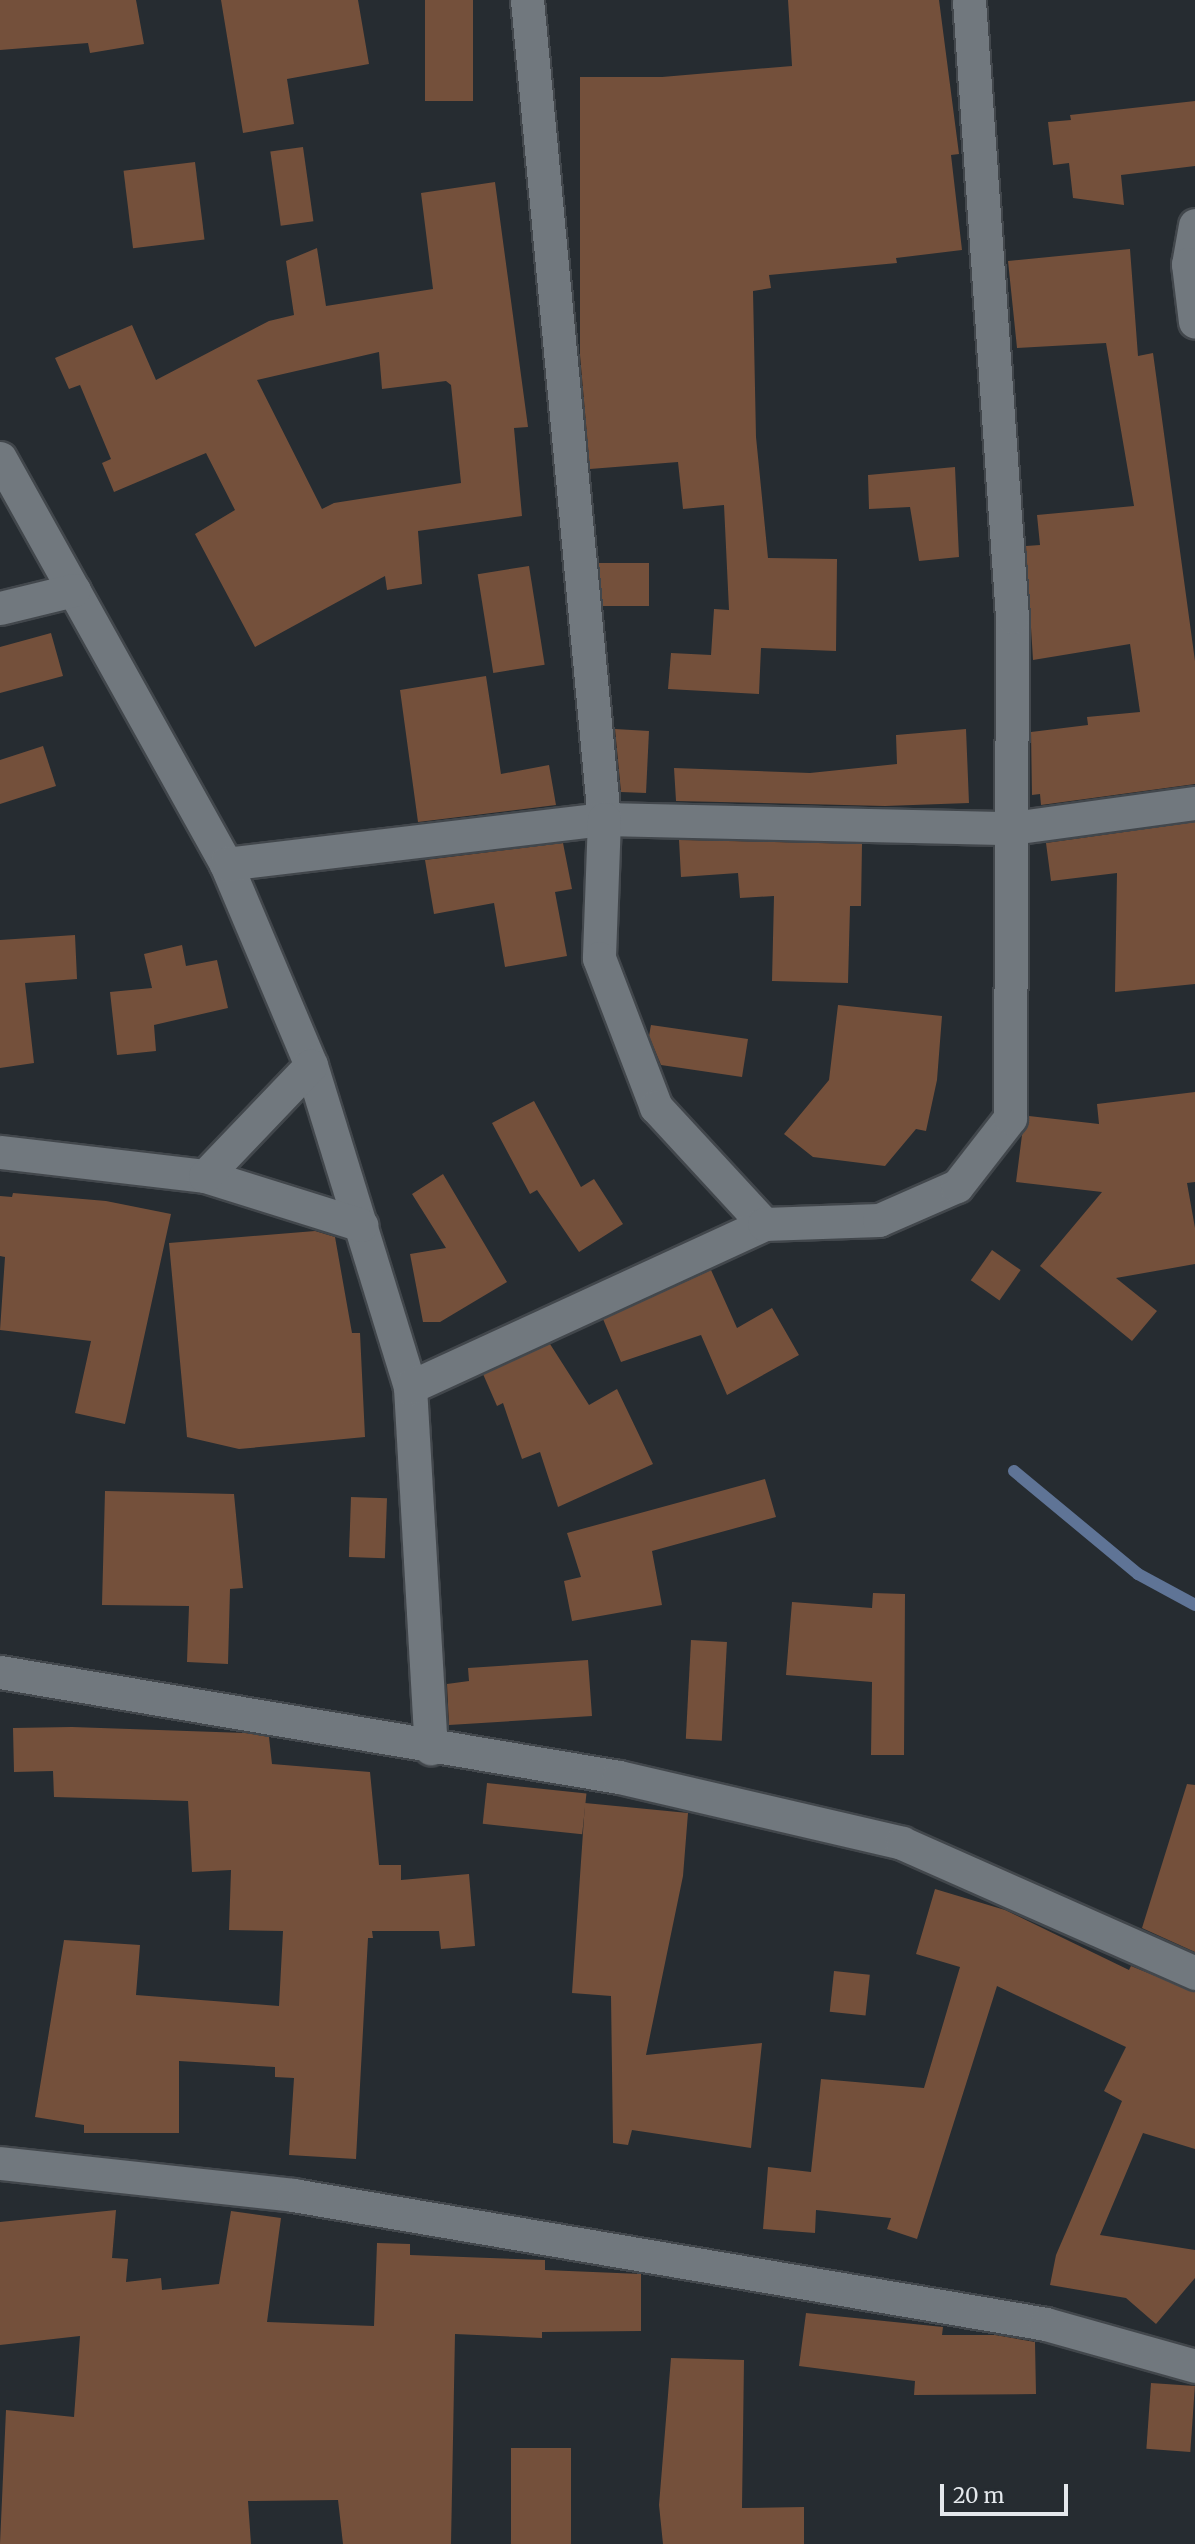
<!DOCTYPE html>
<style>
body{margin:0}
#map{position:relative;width:1195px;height:2544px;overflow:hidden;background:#262c31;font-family:Merriweather,serif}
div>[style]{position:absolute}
.stream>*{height:12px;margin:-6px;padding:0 6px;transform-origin:6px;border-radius:6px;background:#5f7496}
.building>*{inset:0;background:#74503b;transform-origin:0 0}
.roads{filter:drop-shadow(2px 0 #42474c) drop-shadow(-2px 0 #42474c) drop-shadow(0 2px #42474c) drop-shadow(0 -2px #42474c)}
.minor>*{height:33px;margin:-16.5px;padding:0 16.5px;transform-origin:16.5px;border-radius:16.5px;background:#71787e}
span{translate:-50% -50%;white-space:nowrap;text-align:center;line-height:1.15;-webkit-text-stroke:5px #262c31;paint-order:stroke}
.scale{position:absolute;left:940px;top:2484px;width:128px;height:32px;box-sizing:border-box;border:4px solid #e4e8ec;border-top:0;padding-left:9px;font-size:21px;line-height:24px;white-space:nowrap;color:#e4e8ec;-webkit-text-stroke:5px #262c31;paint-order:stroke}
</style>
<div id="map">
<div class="stream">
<div style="left:1014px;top:1471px;width:161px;rotate:39.7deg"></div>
<div style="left:1138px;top:1574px;width:65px;rotate:28.5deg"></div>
</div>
<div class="building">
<div style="clip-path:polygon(0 0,136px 0,144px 44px,90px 53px,88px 43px,0 50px)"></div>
<div style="clip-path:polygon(221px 0,358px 0,369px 64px,287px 79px,294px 124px,243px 133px)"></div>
<div style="left:425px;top:0;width:48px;height:101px"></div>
<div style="clip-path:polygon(788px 0,939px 0,959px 154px,951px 155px,962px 250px,896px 258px,897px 263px,769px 275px,771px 288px,753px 291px,756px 437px,768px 558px,837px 559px,836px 651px,761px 648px,759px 694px,668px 689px,671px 653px,711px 655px,714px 609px,729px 610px,724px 505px,683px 509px,678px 462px,590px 469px,580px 355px,580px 77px,662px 77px,792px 66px)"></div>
<div style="clip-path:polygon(1195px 101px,1195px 166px,1121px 175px,1124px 205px,1073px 198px,1069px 163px,1053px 165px,1048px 122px,1071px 120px,1070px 115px)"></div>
<div style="left:303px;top:147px;width:75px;height:33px;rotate:82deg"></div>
<div style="left:195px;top:162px;width:78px;height:72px;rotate:83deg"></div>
<div style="clip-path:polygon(evenodd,495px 182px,528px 427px,514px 428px,522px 516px,418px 531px,422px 584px,387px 590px,385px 576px,255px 647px,195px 534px,235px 510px,206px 453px,114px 492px,102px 463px,111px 459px,80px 385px,69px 389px,55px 358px,132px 325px,156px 380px,269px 321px,294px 315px,286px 261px,317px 248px,326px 306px,433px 289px,421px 193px,495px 182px,379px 352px,382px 389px,446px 381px,451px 385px,461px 483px,334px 503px,322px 509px,257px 380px,379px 352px)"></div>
<div style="clip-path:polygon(1130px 249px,1138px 356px,1153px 353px,1195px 661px,1195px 784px,1041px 805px,1040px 794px,1032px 795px,1031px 732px,1088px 725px,1087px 717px,1140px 712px,1130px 644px,1033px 660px,1026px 546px,1040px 545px,1037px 515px,1134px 506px,1106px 343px,1017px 348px,1008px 261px)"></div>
<div style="clip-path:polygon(955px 467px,959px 557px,919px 561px,910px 507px,869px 509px,868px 475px)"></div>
<div style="left:649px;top:563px;width:43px;height:50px;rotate:90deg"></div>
<div style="left:529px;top:566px;width:100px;height:52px;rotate:81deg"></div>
<div style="clip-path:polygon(51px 633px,63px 676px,0 693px,0 647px)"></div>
<div style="clip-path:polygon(486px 676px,501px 774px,549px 765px,556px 805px,418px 822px,400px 690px)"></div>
<div style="clip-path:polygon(615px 729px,649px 731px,646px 793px,621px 792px)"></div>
<div style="clip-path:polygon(966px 729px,969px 803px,885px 806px,676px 801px,674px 768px,810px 773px,897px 764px,896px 735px)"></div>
<div style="clip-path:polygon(43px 746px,56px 786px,0 804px,0 760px)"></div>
<div style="clip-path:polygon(1195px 822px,1195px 984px,1115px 992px,1117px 873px,1051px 881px,1046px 843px)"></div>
<div style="clip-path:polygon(679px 840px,862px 844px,861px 906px,850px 906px,848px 983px,772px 981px,774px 896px,740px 898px,738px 873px,681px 877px)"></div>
<div style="clip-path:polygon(563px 843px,572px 889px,555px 892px,567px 956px,505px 967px,494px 903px,434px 914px,425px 860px)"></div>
<div style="clip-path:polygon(75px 935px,77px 979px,25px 983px,34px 1063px,0 1068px,0 940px)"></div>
<div style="clip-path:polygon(182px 945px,186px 966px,217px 960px,228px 1008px,154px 1025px,156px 1051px,117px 1055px,110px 992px,152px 988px,144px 954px)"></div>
<div style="clip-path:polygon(838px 1005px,942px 1016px,937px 1080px,926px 1131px,916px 1129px,885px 1166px,813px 1157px,784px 1134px,829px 1080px)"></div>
<div style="clip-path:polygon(651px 1025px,748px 1039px,742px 1077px,661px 1065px,649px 1036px)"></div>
<div style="clip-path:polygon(1195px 1092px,1195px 1182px,1187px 1183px,1195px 1228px,1195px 1264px,1116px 1278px,1157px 1311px,1132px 1341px,1040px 1266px,1102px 1192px,1016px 1182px,1022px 1135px,1029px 1116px,1099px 1124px,1097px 1104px)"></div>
<div style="clip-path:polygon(534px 1101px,581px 1187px,594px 1179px,623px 1224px,579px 1252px,537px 1190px,530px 1194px,492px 1123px)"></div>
<div style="clip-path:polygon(443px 1174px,507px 1282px,440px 1322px,423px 1322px,410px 1254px,446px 1248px,412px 1194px)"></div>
<div style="clip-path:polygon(13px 1193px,106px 1201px,171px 1214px,125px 1424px,75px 1413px,91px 1341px,0 1330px,5px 1257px,0 1256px,0 1196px,12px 1197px)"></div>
<div style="clip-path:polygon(315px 1231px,335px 1237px,352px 1333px,360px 1333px,365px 1437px,239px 1449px,187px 1437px,169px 1243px)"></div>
<div style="left:992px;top:1250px;width:35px;height:37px;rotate:35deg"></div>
<div style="clip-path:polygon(711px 1270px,737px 1328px,772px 1308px,799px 1355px,727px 1395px,701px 1335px,621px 1362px,603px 1319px)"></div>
<div style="clip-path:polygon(550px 1344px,589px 1405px,617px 1389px,653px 1464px,558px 1507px,540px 1452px,522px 1459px,503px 1403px,497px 1406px,483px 1374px)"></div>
<div style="clip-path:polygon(765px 1479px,776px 1517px,652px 1551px,662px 1605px,572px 1621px,564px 1581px,581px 1577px,567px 1533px)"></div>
<div style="clip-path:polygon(105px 1491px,234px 1494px,243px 1588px,230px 1589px,228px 1664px,187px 1662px,189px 1606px,102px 1605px)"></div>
<div style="left:351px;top:1497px;width:36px;height:60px;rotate:2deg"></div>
<div style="clip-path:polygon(873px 1593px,905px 1594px,904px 1755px,871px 1755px,872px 1682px,786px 1675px,792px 1602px,872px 1608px)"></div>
<div style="left:691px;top:1640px;width:36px;height:99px;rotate:3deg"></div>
<div style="clip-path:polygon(588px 1660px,592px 1716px,449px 1725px,447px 1684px,469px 1681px,468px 1668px)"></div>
<div style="clip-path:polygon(72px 1727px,245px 1733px,269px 1737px,272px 1764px,370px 1772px,379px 1865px,401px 1865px,401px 1880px,469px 1874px,475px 1946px,441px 1949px,439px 1931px,372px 1931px,373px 1938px,368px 1938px,356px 2159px,289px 2155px,294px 2078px,275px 2077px,275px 2067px,179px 2061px,179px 2133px,84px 2133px,84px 2125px,35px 2117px,64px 1940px,140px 1945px,136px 1995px,279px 2006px,283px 1931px,229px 1930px,231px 1870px,192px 1872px,188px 1801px,54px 1797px,53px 1771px,14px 1772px,13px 1728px)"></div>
<div style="left:487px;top:1783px;width:100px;height:41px;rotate:6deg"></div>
<div style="clip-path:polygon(1187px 1784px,1195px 1785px,1195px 1952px,1142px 1928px)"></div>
<div style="clip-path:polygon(585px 1803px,688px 1813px,683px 1876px,646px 2055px,762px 2043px,751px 2148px,632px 2130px,628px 2145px,613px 2143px,611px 1996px,572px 1993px)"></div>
<div style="clip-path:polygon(935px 1889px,1005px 1910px,1129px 1970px,1131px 1966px,1195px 1992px,1195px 2149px,1143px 2133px,1100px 2235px,1195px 2250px,1195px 2278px,1156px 2324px,1126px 2298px,1050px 2285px,1056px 2255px,1122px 2101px,1104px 2091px,1126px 2047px,997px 1986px,917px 2239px,887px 2229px,891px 2218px,816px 2210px,815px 2233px,763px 2229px,768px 2167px,811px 2172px,821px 2079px,924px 2088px,960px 1967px,916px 1954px)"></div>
<div style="left:834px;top:1971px;width:36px;height:41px;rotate:6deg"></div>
<div style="clip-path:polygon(116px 2210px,112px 2258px,128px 2259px,126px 2282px,161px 2278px,162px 2290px,219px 2284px,231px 2211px,281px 2218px,267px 2322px,374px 2326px,377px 2243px,410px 2244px,410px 2255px,545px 2260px,545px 2270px,641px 2274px,641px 2331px,542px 2332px,542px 2338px,455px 2334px,451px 2544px,343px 2544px,338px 2500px,248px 2501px,251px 2544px,0 2544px,6px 2410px,74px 2417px,80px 2336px,0 2345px,0 2222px)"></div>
<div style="clip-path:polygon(806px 2313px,943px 2327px,942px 2335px,995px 2335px,1035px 2342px,1036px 2394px,914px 2395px,915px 2381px,799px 2366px)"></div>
<div style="clip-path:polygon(671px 2358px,744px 2360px,742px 2508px,804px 2507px,804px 2544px,663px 2544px,659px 2505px)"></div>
<div style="left:1151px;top:2383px;width:44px;height:66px;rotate:4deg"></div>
<div style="left:511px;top:2448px;width:60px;height:96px"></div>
</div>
<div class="roads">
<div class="minor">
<div style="left:527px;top:0;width:823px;rotate:84.63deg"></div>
<div style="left:604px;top:819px;width:408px;rotate:1.3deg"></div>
<div style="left:1012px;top:828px;width:185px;rotate:-7.8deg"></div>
<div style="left:1195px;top:225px;width:40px;rotate:100deg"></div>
<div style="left:1188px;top:264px;width:58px;rotate:83.1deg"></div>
<div style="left:0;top:458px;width:465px;rotate:60.9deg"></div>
<div style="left:226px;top:864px;width:218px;rotate:67.1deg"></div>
<div style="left:311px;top:1065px;width:337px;rotate:72.9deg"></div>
<div style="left:410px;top:1387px;width:362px;rotate:86.7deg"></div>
<div style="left:0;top:608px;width:76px;rotate:-13.7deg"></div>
<div style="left:226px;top:864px;width:381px;rotate:-6.8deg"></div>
<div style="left:604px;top:819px;width:139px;rotate:92.1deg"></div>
<div style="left:599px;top:958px;width:160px;rotate:69.1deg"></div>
<div style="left:656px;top:1107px;width:159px;rotate:47.3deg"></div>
<div style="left:0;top:1152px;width:206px;rotate:6.7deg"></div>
<div style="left:205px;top:1176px;width:164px;rotate:17.4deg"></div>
<div style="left:205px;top:1176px;width:153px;rotate:-46.3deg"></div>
<div style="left:410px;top:1387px;width:390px;rotate:-24.7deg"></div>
<div style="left:764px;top:1224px;width:115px;rotate:-2deg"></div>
<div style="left:879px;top:1220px;width:85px;rotate:-23.6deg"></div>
<div style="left:957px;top:1186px;width:86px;rotate:-52.1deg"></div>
<div style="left:1010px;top:1118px;width:501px;rotate:-89.77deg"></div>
<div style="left:1012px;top:617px;width:618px;rotate:-93.99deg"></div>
<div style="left:0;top:1672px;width:628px;rotate:9.63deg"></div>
<div style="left:619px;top:1777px;width:291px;rotate:13.1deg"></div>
<div style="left:902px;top:1843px;width:321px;rotate:23.9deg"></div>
<div style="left:0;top:2163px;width:295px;rotate:6.2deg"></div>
<div style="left:293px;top:2195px;width:764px;rotate:9.72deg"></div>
<div style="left:1046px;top:2324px;width:155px;rotate:15.7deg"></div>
</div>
</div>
<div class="scale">20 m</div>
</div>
